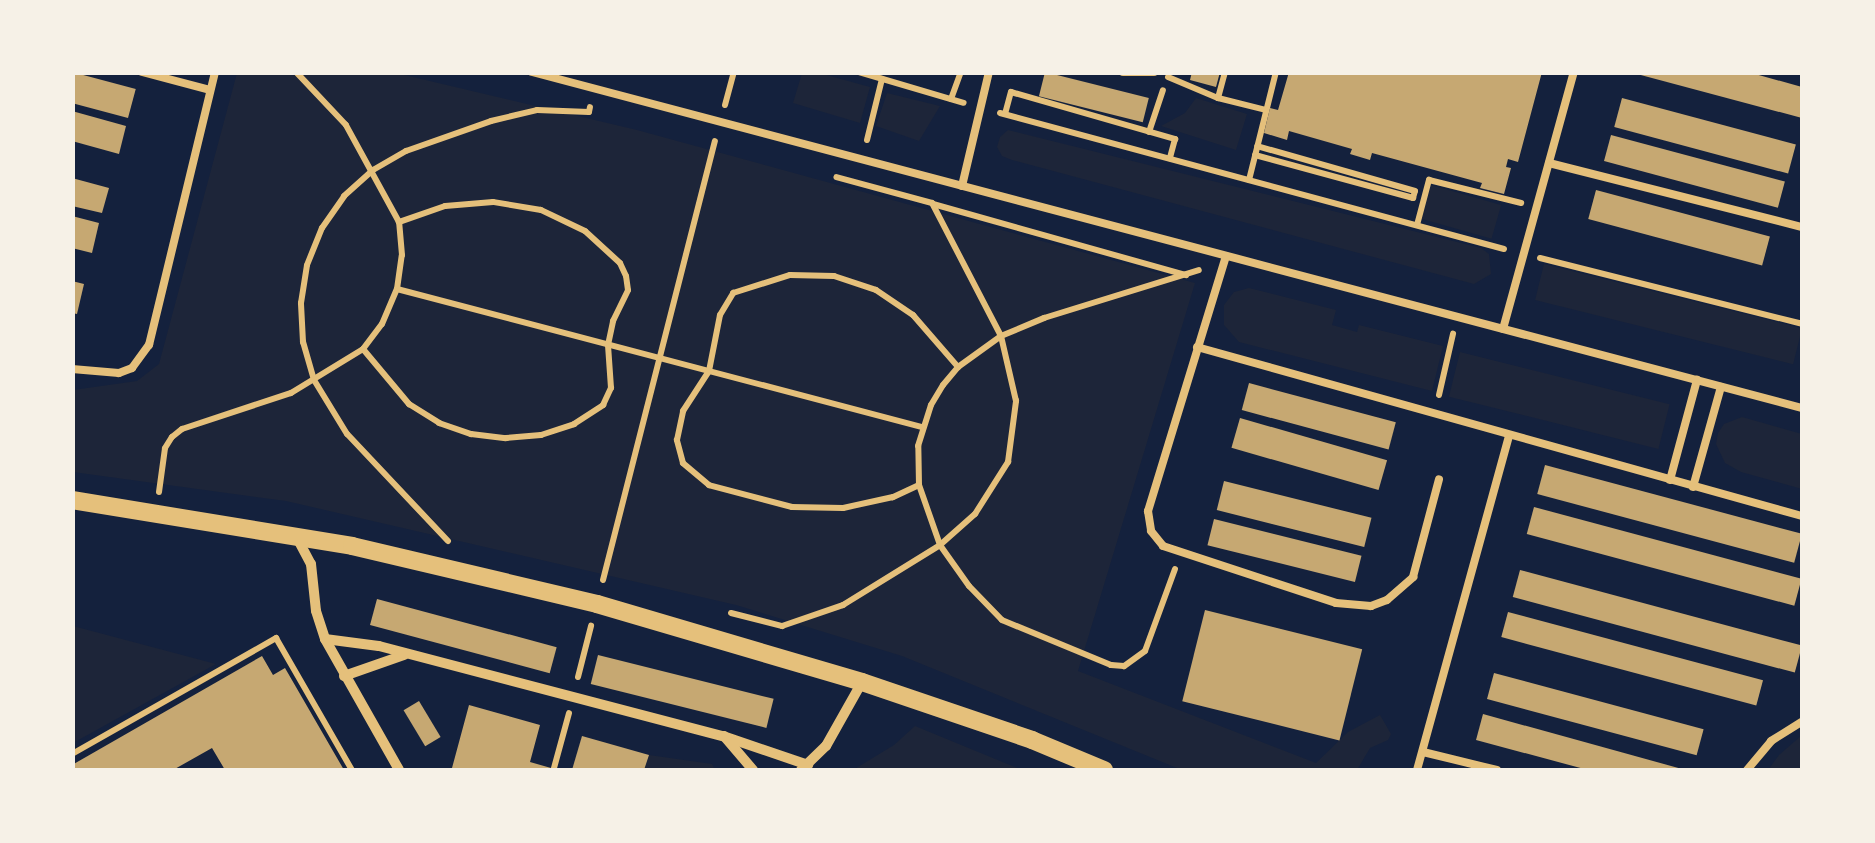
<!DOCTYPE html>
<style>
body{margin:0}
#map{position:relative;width:1875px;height:843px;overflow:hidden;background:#14213d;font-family:"IBM Plex Sans",sans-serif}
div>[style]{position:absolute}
.green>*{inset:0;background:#1d2539;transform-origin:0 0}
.building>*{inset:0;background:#c6a872;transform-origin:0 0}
.path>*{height:6px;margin:-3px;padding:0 3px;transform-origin:3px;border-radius:3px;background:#e5c07b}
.service>*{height:8px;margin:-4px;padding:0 4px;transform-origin:4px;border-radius:4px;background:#e5c07b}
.minor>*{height:10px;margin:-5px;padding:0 5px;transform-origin:5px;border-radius:5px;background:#e5c07b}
.tertiary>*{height:18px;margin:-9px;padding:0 9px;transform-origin:9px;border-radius:9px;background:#e5c07b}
span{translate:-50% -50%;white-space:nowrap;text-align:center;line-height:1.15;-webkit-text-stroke:10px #f6f1e7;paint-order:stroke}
.frame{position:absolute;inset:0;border:75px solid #f6f1e7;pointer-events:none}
</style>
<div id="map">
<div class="green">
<div style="clip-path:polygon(237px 73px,396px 73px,637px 130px,1195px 283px,1078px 671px,1316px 763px,1348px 732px,1380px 715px,1391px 734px,1388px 740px,1370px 748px,1357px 770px,1182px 770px,902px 656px,736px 605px,286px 501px,73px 472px,73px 390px,137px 381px,159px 364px)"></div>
<div style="clip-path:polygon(802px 73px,819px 73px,870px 87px,860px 123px,793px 103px)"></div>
<div style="clip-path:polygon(887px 93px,940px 106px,919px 141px,876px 126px)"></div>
<div style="clip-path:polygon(1196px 98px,1247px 114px,1236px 150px,1161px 126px,1185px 113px)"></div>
<div style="clip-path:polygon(1008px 130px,1481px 248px,1489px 254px,1491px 274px,1474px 284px,1012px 160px,1002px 156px,997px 147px,1000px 137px)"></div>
<div style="left:1431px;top:185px;width:73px;height:35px;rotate:16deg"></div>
<div style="left:1544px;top:264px;width:266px;height:37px;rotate:14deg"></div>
<div style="clip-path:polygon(1249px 288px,1336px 310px,1332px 325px,1357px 332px,1359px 325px,1443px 346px,1432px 391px,1239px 342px,1224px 325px,1224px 305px,1234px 292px)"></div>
<div style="left:1460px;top:352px;width:216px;height:46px;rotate:14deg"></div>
<div style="clip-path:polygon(1742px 417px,1802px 434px,1802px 489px,1741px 472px,1725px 463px,1716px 444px,1718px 433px,1724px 424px)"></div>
<div style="clip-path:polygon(72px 626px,73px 626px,216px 664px,73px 743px)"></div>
<div style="clip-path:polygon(915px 726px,1022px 770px,853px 770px,894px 745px)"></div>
<div style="clip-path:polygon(1802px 735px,1802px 770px,1768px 770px,1779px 755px)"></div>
<div style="clip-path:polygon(649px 755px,712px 764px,715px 770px,644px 770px)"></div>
</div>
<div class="building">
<div style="left:72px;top:72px;width:66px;height:30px;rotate:15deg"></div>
<div style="left:1045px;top:72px;width:107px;height:25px;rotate:14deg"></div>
<div style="clip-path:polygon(1192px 72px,1220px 72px,1216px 87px,1190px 80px)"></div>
<div style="clip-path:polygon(1289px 72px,1542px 72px,1518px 162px,1508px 159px,1506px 167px,1511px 168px,1504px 194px,1480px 188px,1482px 183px,1372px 153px,1370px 160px,1350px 154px,1352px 149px,1289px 131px,1287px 140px,1264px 133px,1270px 108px,1278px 110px)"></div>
<div style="clip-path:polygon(1748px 72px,1802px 87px,1802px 118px,1637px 74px)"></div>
<div style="left:1622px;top:98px;width:180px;height:30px;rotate:15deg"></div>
<div style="clip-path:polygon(72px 111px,126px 126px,119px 154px,72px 141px)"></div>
<div style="left:1611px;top:135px;width:180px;height:27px;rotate:15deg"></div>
<div style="clip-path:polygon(72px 178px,109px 188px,102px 213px,72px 206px)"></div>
<div style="left:1596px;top:190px;width:180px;height:30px;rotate:15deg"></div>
<div style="clip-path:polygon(72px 216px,99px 223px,92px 253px,72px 248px)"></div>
<div style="clip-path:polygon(72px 281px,84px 284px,77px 314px,72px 313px)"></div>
<div style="left:1249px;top:383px;width:152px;height:28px;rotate:15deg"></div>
<div style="left:1240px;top:418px;width:153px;height:31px;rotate:16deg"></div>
<div style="left:1545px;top:465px;width:266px;height:30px;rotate:15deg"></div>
<div style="left:1224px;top:481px;width:152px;height:30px;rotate:14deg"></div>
<div style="left:1534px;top:507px;width:277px;height:28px;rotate:15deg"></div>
<div style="left:1214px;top:519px;width:152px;height:27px;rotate:14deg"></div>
<div style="left:1520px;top:570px;width:292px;height:28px;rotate:15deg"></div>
<div style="left:377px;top:599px;width:186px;height:27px;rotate:15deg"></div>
<div style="left:1205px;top:610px;width:162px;height:94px;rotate:14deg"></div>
<div style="left:1508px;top:612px;width:264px;height:26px;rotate:15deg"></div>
<div style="left:598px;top:655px;width:181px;height:30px;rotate:14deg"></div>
<div style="clip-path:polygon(262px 656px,273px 675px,285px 668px,344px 770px,225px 770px,212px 748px,173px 770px,72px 770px,72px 765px)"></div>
<div style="left:1494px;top:673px;width:217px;height:27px;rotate:15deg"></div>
<div style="left:419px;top:701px;width:42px;height:18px;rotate:59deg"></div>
<div style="clip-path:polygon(469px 705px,540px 725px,530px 762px,558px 770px,452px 768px)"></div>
<div style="clip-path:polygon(1483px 714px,1682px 769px,1682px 770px,1588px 770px,1476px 740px)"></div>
<div style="clip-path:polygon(582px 736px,649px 755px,644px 770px,572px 770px)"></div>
</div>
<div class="path">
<div style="left:859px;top:72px;width:109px;rotate:16.4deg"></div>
<div style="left:1225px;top:72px;width:27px;rotate:105deg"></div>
<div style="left:1218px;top:98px;width:49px;rotate:14deg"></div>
<div style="left:1168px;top:77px;width:54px;rotate:22.8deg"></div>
<div style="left:951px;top:99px;width:29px;rotate:-70deg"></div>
<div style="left:725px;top:105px;width:34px;rotate:-75deg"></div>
<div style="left:1000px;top:113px;width:522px;rotate:15.1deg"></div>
<div style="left:1005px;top:114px;width:23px;rotate:-75deg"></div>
<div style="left:1011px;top:92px;width:171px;rotate:16deg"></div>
<div style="left:1175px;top:139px;width:20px;rotate:105deg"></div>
<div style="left:1149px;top:132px;width:44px;rotate:-71.6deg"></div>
<div style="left:867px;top:140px;width:63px;rotate:-76.2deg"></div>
<div style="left:1255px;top:155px;width:164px;rotate:15.2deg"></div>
<div style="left:1413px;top:198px;width:7px;rotate:-74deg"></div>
<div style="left:1415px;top:191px;width:164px;rotate:-164.1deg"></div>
<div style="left:1249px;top:180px;width:111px;rotate:-76deg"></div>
<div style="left:933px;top:204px;width:263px;rotate:15.7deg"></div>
<div style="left:1417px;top:225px;width:47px;rotate:-75.1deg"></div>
<div style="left:1429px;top:180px;width:95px;rotate:14deg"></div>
<div style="left:1540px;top:258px;width:270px;rotate:14.1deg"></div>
<div style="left:397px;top:289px;width:543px;rotate:14.73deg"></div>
<div style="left:363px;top:349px;width:72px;rotate:50.1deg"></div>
<div style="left:409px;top:404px;width:36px;rotate:32deg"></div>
<div style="left:439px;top:423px;width:34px;rotate:19deg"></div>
<div style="left:471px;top:434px;width:35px;rotate:7deg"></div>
<div style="left:506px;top:438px;width:35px;rotate:-5deg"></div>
<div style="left:541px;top:435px;width:35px;rotate:-18deg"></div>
<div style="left:574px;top:424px;width:35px;rotate:-33deg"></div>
<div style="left:603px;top:405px;width:19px;rotate:-65deg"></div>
<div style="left:611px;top:388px;width:43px;rotate:-94deg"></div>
<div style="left:608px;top:345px;width:25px;rotate:-78deg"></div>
<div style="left:613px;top:321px;width:34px;rotate:-64deg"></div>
<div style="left:628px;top:290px;width:14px;rotate:-98deg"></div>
<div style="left:626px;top:276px;width:14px;rotate:-115deg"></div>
<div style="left:620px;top:263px;width:47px;rotate:-137.6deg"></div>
<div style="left:585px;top:231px;width:49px;rotate:-154.5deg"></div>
<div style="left:541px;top:210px;width:49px;rotate:-170.5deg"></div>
<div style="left:493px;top:202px;width:48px;rotate:175.2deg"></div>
<div style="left:445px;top:206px;width:49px;rotate:160.8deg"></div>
<div style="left:1439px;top:395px;width:63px;rotate:-77.1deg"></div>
<div style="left:919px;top:485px;width:29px;rotate:155deg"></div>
<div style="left:893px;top:497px;width:51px;rotate:167.6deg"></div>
<div style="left:843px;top:508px;width:51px;rotate:-178.9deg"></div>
<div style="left:792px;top:507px;width:86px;rotate:-165.2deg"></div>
<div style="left:709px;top:485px;width:34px;rotate:-140deg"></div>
<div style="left:683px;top:463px;width:24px;rotate:-105deg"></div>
<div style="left:677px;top:440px;width:30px;rotate:-78deg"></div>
<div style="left:683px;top:411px;width:48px;rotate:-57deg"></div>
<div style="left:709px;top:371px;width:57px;rotate:-78.9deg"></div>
<div style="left:720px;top:315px;width:26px;rotate:-59deg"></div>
<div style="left:733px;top:293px;width:60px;rotate:-17.5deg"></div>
<div style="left:790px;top:275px;width:44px;rotate:1.3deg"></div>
<div style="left:834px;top:276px;width:44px;rotate:18.4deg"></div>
<div style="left:876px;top:290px;width:45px;rotate:34deg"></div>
<div style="left:913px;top:315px;width:69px;rotate:49.1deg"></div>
<div style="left:159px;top:492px;width:44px;rotate:-82.2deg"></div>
<div style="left:165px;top:448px;width:13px;rotate:-58deg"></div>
<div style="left:172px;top:437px;width:13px;rotate:-39deg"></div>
<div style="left:182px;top:429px;width:115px;rotate:-18.3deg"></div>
<div style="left:291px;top:393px;width:84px;rotate:-31.4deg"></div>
<div style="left:363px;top:349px;width:31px;rotate:-53deg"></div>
<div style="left:382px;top:324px;width:38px;rotate:-67deg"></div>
<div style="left:397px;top:289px;width:34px;rotate:-82deg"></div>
<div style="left:402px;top:255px;width:33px;rotate:-95deg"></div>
<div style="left:399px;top:222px;width:111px;rotate:-118.7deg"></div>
<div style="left:346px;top:125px;width:73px;rotate:-133.3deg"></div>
<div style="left:448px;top:541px;width:147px;rotate:-133.3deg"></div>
<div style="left:347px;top:434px;width:63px;rotate:-121.4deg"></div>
<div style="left:314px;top:380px;width:40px;rotate:-106deg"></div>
<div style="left:303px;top:342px;width:39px;rotate:-93deg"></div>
<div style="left:301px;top:303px;width:38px;rotate:-81deg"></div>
<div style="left:307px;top:265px;width:40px;rotate:-68deg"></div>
<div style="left:322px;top:228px;width:39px;rotate:-55deg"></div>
<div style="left:344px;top:196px;width:39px;rotate:-42deg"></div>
<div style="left:373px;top:170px;width:38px;rotate:-30deg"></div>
<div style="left:406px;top:151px;width:90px;rotate:-19.4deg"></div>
<div style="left:491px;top:121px;width:47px;rotate:-13.4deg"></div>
<div style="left:537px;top:110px;width:52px;rotate:2.2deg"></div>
<div style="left:589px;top:112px;width:5px;rotate:-79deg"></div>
<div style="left:1175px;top:569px;width:87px;rotate:110.1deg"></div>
<div style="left:1145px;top:651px;width:26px;rotate:144deg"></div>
<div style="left:1124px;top:666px;width:13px;rotate:-176deg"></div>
<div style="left:1111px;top:665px;width:118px;rotate:-157.6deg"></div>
<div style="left:1002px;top:620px;width:47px;rotate:-134.1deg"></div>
<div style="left:969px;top:586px;width:50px;rotate:-125.3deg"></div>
<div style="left:940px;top:545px;width:64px;rotate:-109.3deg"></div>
<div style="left:919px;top:485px;width:39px;rotate:-91deg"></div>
<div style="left:918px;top:446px;width:43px;rotate:-72.4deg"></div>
<div style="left:931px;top:405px;width:23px;rotate:-59deg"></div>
<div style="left:943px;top:385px;width:23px;rotate:-50deg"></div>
<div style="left:958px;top:367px;width:53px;rotate:-35.8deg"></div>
<div style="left:1001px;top:336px;width:47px;rotate:-22.7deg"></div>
<div style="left:1044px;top:318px;width:162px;rotate:-17.2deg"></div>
<div style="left:603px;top:580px;width:453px;rotate:-75.7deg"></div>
<div style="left:731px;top:613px;width:53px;rotate:14.3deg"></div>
<div style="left:782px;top:626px;width:65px;rotate:-19deg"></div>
<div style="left:843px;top:605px;width:114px;rotate:-31.7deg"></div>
<div style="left:940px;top:545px;width:47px;rotate:-41.5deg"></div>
<div style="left:975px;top:514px;width:62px;rotate:-57.6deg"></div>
<div style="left:1008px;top:462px;width:62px;rotate:-82.5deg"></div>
<div style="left:1016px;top:401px;width:67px;rotate:-103deg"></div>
<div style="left:1001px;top:336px;width:150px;rotate:-117.4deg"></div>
<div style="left:932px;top:203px;width:99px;rotate:-164.8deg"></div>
<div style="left:578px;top:677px;width:53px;rotate:-75.7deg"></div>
<div style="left:72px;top:754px;width:235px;rotate:-29.6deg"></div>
<div style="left:276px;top:638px;width:152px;rotate:60.1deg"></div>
<div style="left:554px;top:768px;width:57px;rotate:-74.7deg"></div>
</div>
<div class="service">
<div style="left:142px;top:72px;width:70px;rotate:14.8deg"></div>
<div style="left:532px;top:72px;width:1314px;rotate:14.82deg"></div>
<div style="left:1123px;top:72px;width:31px"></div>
<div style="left:1549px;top:163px;width:261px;rotate:14.2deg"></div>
<div style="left:962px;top:186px;width:117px;rotate:-76.7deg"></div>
<div style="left:1226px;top:256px;width:267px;rotate:107deg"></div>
<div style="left:1148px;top:511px;width:20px;rotate:81deg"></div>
<div style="left:1151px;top:531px;width:19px;rotate:51deg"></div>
<div style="left:1163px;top:546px;width:182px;rotate:18.2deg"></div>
<div style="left:1336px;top:603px;width:35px;rotate:5deg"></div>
<div style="left:1371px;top:606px;width:17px;rotate:-21deg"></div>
<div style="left:1387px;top:600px;width:35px;rotate:-41deg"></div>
<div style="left:1413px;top:577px;width:101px;rotate:-75.1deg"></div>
<div style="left:1503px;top:329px;width:267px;rotate:-74.6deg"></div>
<div style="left:1197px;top:347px;width:628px;rotate:15.61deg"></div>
<div style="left:72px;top:369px;width:47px;rotate:4.9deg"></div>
<div style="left:119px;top:373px;width:14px;rotate:-21deg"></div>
<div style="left:132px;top:368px;width:29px;rotate:-54deg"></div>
<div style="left:149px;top:345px;width:281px;rotate:-76.4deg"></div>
<div style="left:1670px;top:480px;width:104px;rotate:-74.9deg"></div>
<div style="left:1693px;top:487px;width:104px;rotate:-74.4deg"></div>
<div style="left:1423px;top:752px;width:76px;rotate:13.7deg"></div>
<div style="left:1417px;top:770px;width:346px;rotate:-74.6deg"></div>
<div style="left:1747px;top:770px;width:38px;rotate:-50deg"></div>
<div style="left:1771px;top:741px;width:36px;rotate:-32deg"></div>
</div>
<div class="minor">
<div style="left:296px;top:536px;width:32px;rotate:62deg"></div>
<div style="left:311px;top:564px;width:47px;rotate:83.9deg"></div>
<div style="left:316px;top:611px;width:29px;rotate:72deg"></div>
<div style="left:325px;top:639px;width:150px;rotate:60.5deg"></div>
<div style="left:325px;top:639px;width:54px;rotate:7.4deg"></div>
<div style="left:379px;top:646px;width:356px;rotate:14.7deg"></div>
<div style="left:723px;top:736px;width:90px;rotate:18.8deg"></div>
<div style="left:344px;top:676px;width:64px;rotate:-19.3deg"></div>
<div style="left:724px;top:736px;width:45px;rotate:49.5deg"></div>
<div style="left:801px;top:770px;width:35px;rotate:-44deg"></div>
<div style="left:826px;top:746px;width:73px;rotate:-60.6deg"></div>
</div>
<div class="tertiary">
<div style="left:72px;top:500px;width:284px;rotate:9.3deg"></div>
<div style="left:352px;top:546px;width:252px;rotate:13.3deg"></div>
<div style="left:597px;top:604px;width:276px;rotate:16.4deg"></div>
<div style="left:862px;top:682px;width:180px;rotate:18.8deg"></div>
<div style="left:1032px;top:740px;width:78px;rotate:22.6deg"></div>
</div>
<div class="frame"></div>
</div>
